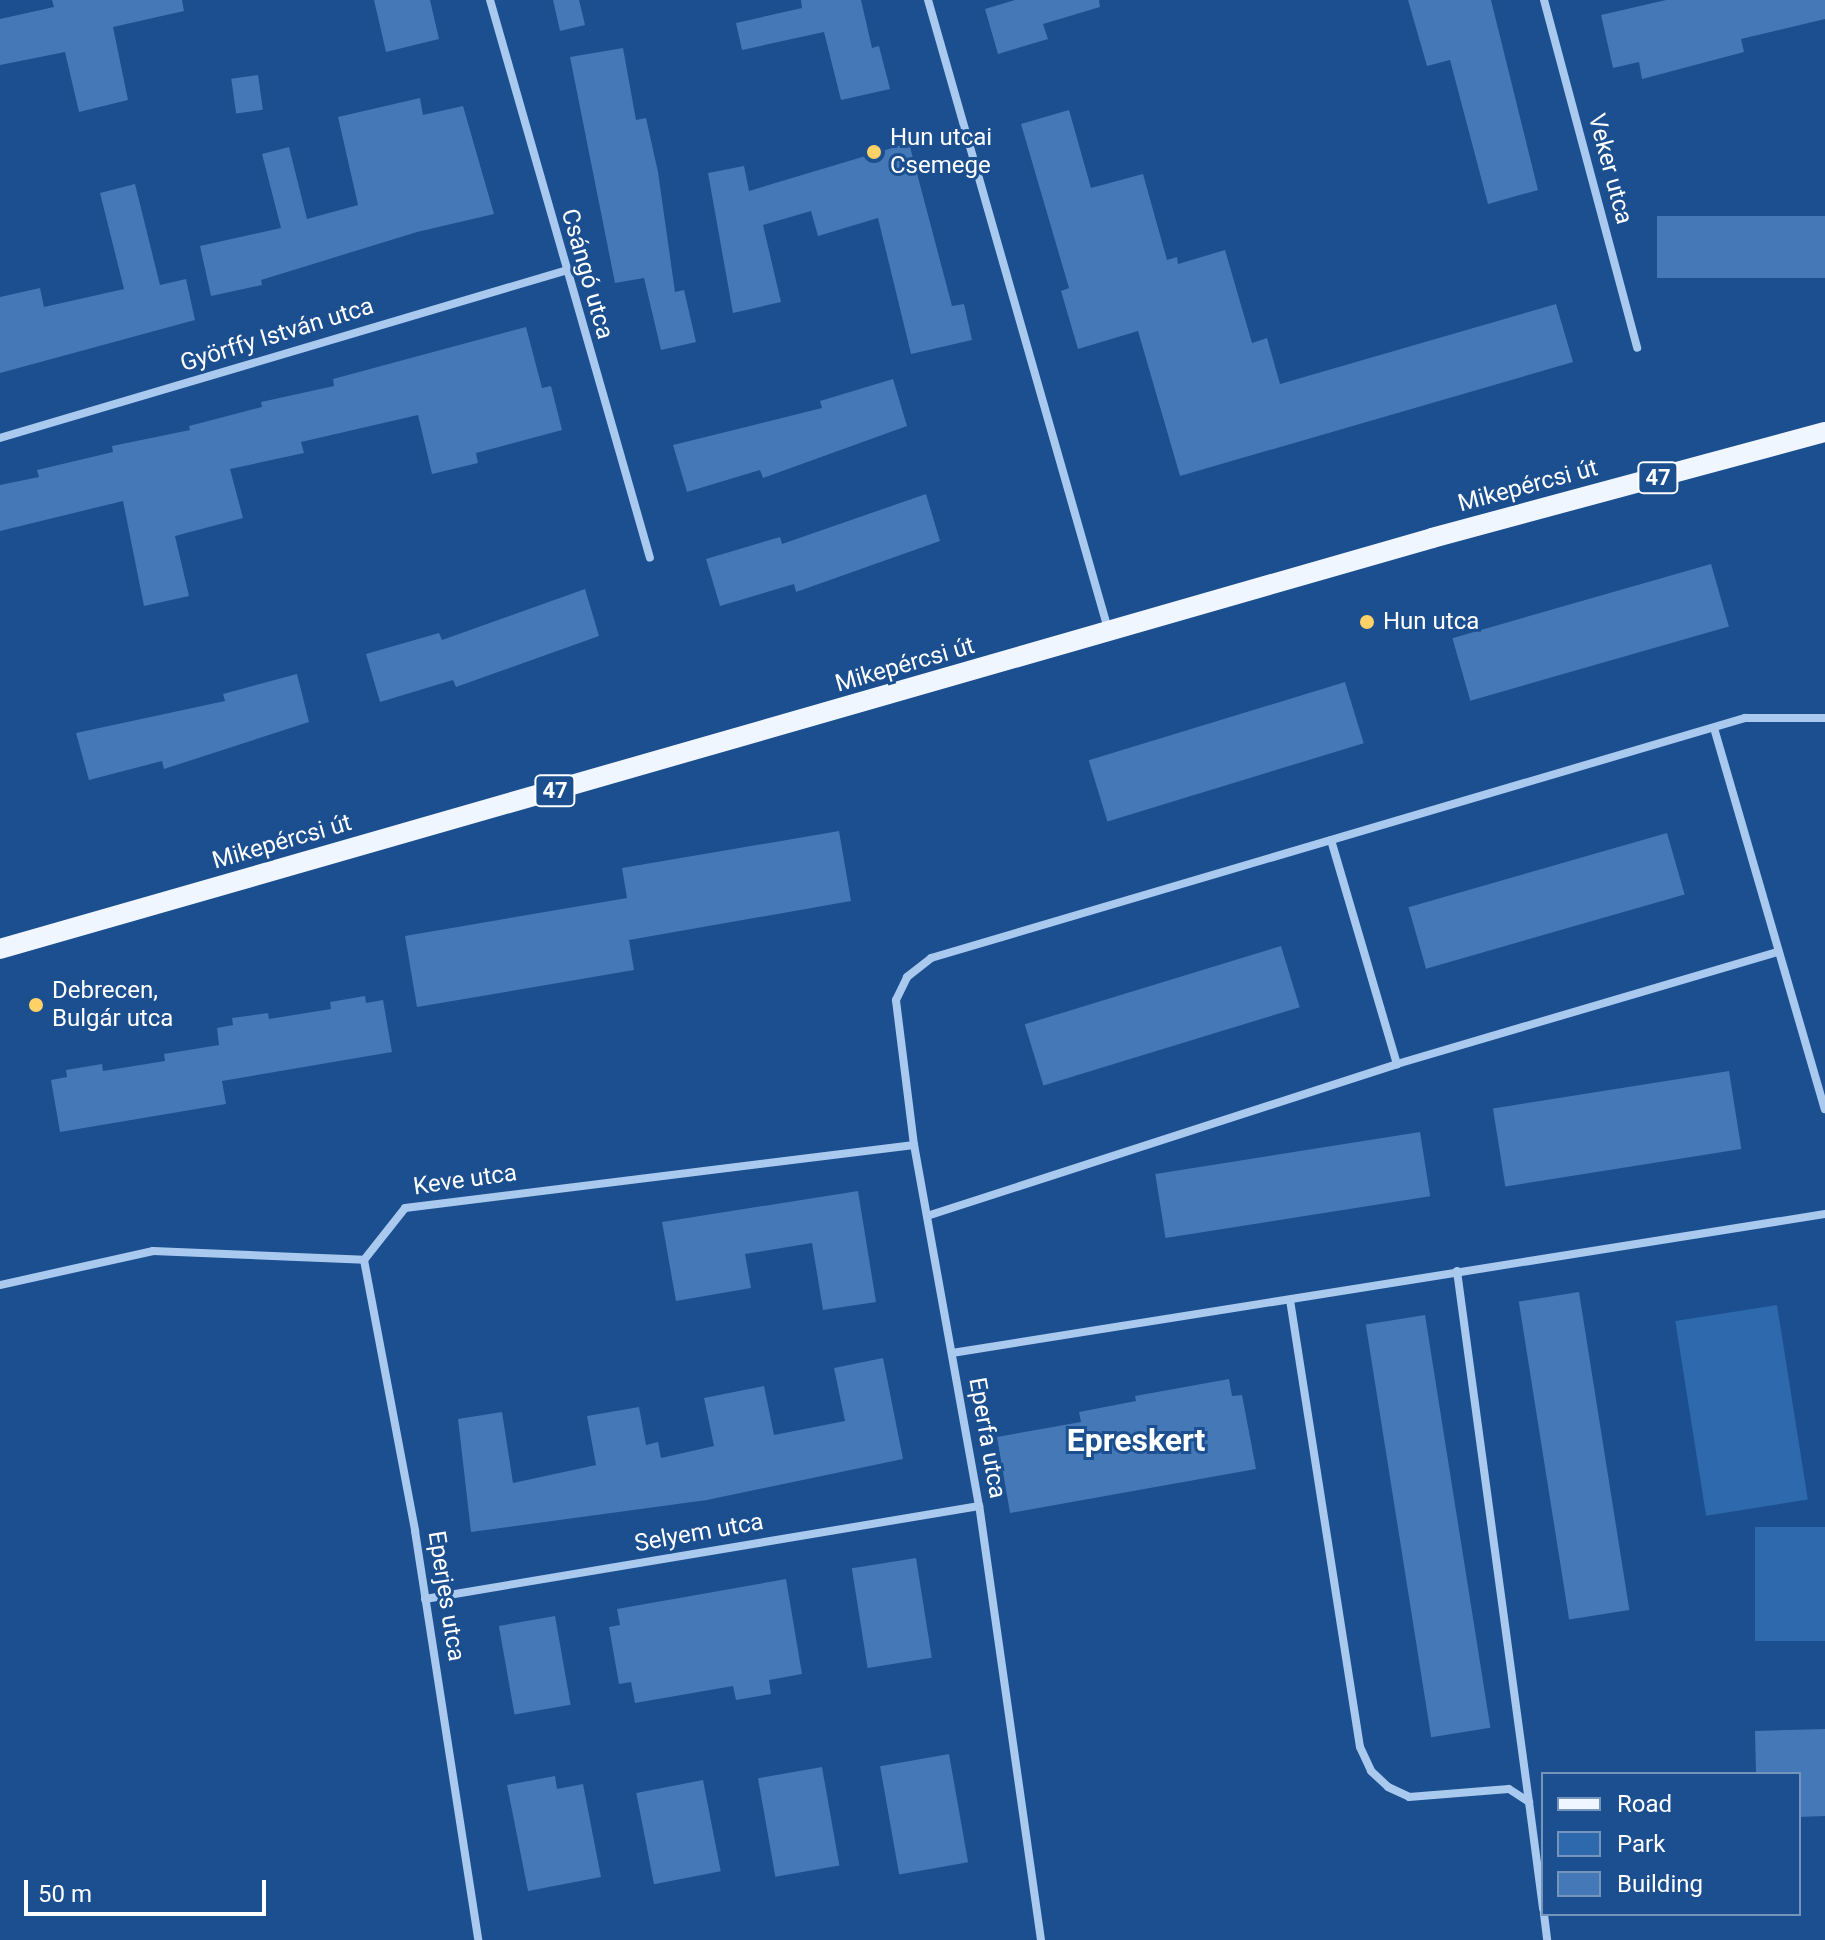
<!DOCTYPE html>
<meta charset="utf-8">
<style>
body{margin:0}
#map{position:relative;width:1825px;height:1940px;overflow:hidden;background:#1b4f8f;font-family:Roboto,sans-serif}
div>[style]{position:absolute}
.green>*{inset:0;background:#2e69ad;transform-origin:0 0}
.building>*{inset:0;background:#4478b7;transform-origin:0 0}
.minor>*{height:8px;margin:-4px;padding:0 4px;transform-origin:4px;border-radius:4px;background:#a9c9ee}
.primary>*{height:20px;margin:-10px;padding:0 10px;transform-origin:10px;border-radius:10px;background:#f0f6ff}
.dots>*{width:22px;height:22px;translate:-50% -50%;box-sizing:border-box;border:4px solid #1b4f8f;border-radius:50%}
span{translate:-50% -50%;white-space:nowrap;text-align:center;line-height:1.15;-webkit-text-stroke:6px #1b4f8f;paint-order:stroke}
.shield-label span{padding:2px 6px;background:#1b4f8f;border:2px solid;border-radius:6px;-webkit-text-stroke-width:0}
.shield-label{font-size:22px;color:#fff;font-weight:700}
.poi-label{font-size:24px;color:#fff}
.left{translate:0 -50%;text-align:left}
.street-label{font-size:24px;color:#fff}
.district-label{font-size:32px;color:#fff;font-weight:700}
.legend{position:absolute;left:1541px;top:1772px;width:260px;height:144px;box-sizing:border-box;background:#1b4f8f;border:2px solid #7695bc;margin:0;padding:10px 14px;list-style:none;font-size:24px;color:#fff}
.legend li{display:flex;align-items:center;gap:16px;height:40px}
.legend b{width:40px;border:2px solid #7695bc}
.scale{position:absolute;left:24px;top:1880px;width:242px;height:36px;box-sizing:border-box;border:4px solid #fff;border-top:0;padding-left:10px;font-size:24px;line-height:28px;white-space:nowrap;color:#fff;-webkit-text-stroke:6px #1b4f8f;paint-order:stroke}
</style>
<div id="map">
<div class="green">
<div style="left:1777px;top:1305px;width:197px;height:103px;rotate:81deg"></div>
<div style="left:1825px;top:1527px;width:114px;height:70px;rotate:90deg"></div>
</div>
<div class="building">
<div style="clip-path:polygon(52px 0,182px 0,184px 11px,113px 27px,128px 100px,79px 112px,65px 52px,0 65px,0 19px,54px 7px)"></div>
<div style="clip-path:polygon(374px 0,430px 0,439px 39px,386px 52px)"></div>
<div style="clip-path:polygon(553px 0,579px 0,585px 25px,560px 31px)"></div>
<div style="clip-path:polygon(801px 0,861px 0,872px 48px,879px 46px,890px 89px,841px 100px,824px 32px,742px 50px,736px 23px,802px 8px)"></div>
<div style="clip-path:polygon(1015px 0,1099px 0,1100px 7px,1043px 24px,1048px 39px,998px 54px,985px 9px)"></div>
<div style="clip-path:polygon(1408px 0,1491px 0,1538px 190px,1488px 204px,1450px 60px,1427px 66px)"></div>
<div style="clip-path:polygon(1666px 0,1825px 0,1825px 19px,1741px 39px,1744px 52px,1642px 79px,1639px 62px,1613px 68px,1601px 15px)"></div>
<div style="clip-path:polygon(623px 48px,636px 120px,646px 118px,658px 172px,675px 292px,684px 290px,696px 342px,661px 350px,644px 278px,615px 283px,570px 57px)"></div>
<div style="left:258px;top:75px;width:35px;height:27px;rotate:82deg"></div>
<div style="clip-path:polygon(420px 98px,423px 115px,463px 106px,494px 214px,417px 232px,261px 280px,262px 285px,211px 296px,200px 246px,281px 228px,262px 154px,289px 147px,307px 219px,358px 205px,338px 117px)"></div>
<div style="clip-path:polygon(1069px 110px,1091px 188px,1143px 174px,1167px 260px,1177px 257px,1178px 264px,1225px 250px,1252px 343px,1267px 338px,1280px 384px,1556px 304px,1573px 362px,1180px 476px,1138px 331px,1078px 349px,1061px 291px,1069px 288px,1021px 124px)"></div>
<div style="clip-path:polygon(909px 143px,952px 306px,964px 304px,972px 340px,911px 354px,878px 218px,818px 236px,811px 211px,763px 225px,781px 302px,733px 313px,708px 173px,744px 166px,749px 191px)"></div>
<div style="clip-path:polygon(135px 184px,160px 285px,186px 279px,195px 320px,0 373px,0 297px,40px 288px,44px 307px,124px 289px,100px 193px)"></div>
<div style="left:1825px;top:216px;width:62px;height:168px;rotate:90deg"></div>
<div style="clip-path:polygon(526px 327px,542px 388px,551px 386px,562px 430px,476px 453px,478px 463px,432px 474px,418px 415px,301px 442px,304px 453px,230px 469px,243px 518px,175px 536px,189px 596px,144px 606px,123px 501px,0 531px,0 485px,39px 477px,37px 470px,113px 452px,112px 446px,190px 430px,189px 426px,262px 407px,261px 402px,334px 386px,333px 379px)"></div>
<div style="clip-path:polygon(893px 379px,907px 426px,763px 478px,760px 470px,687px 492px,673px 445px,822px 408px,820px 401px)"></div>
<div style="clip-path:polygon(926px 494px,940px 541px,796px 592px,794px 584px,720px 606px,706px 559px,780px 537px,782px 544px)"></div>
<div style="left:1711px;top:564px;width:65px;height:269px;rotate:74deg"></div>
<div style="clip-path:polygon(585px 589px,599px 636px,456px 687px,453px 680px,380px 702px,366px 654px,439px 633px,442px 640px)"></div>
<div style="clip-path:polygon(297px 674px,309px 722px,164px 769px,162px 761px,89px 780px,76px 733px,225px 701px,223px 694px)"></div>
<div style="left:1345px;top:682px;width:64px;height:268px;rotate:73deg"></div>
<div style="clip-path:polygon(839px 831px,851px 901px,629px 940px,634px 970px,417px 1007px,405px 936px,627px 898px,622px 868px)"></div>
<div style="left:1667px;top:833px;width:64px;height:269px;rotate:74deg"></div>
<div style="left:1281px;top:946px;width:64px;height:268px;rotate:73deg"></div>
<div style="clip-path:polygon(365px 996px,366px 1003px,383px 1000px,392px 1052px,222px 1081px,226px 1104px,60px 1132px,51px 1080px,67px 1077px,66px 1070px,102px 1064px,103px 1071px,165px 1061px,164px 1054px,219px 1045px,217px 1028px,233px 1025px,232px 1018px,268px 1013px,269px 1019px,331px 1009px,330px 1002px)"></div>
<div style="left:1729px;top:1071px;width:79px;height:239px;rotate:81deg"></div>
<div style="left:1420px;top:1132px;width:65px;height:268px;rotate:81deg"></div>
<div style="clip-path:polygon(858px 1191px,876px 1302px,823px 1310px,812px 1243px,745px 1254px,751px 1288px,676px 1301px,662px 1222px)"></div>
<div style="left:1579px;top:1292px;width:322px;height:61px;rotate:81deg"></div>
<div style="left:1425px;top:1315px;width:418px;height:60px;rotate:81deg"></div>
<div style="clip-path:polygon(883px 1358px,903px 1459px,707px 1500px,471px 1532px,458px 1419px,502px 1412px,513px 1483px,596px 1465px,587px 1416px,639px 1407px,646px 1445px,658px 1442px,661px 1458px,714px 1446px,704px 1398px,764px 1386px,774px 1435px,845px 1421px,834px 1368px)"></div>
<div style="clip-path:polygon(1229px 1379px,1232px 1396px,1242px 1395px,1256px 1469px,1010px 1513px,997px 1437px,1081px 1422px,1079px 1412px,1136px 1401px,1135px 1396px)"></div>
<div style="left:916px;top:1558px;width:101px;height:65px;rotate:81deg"></div>
<div style="clip-path:polygon(786px 1579px,802px 1674px,769px 1680px,771px 1694px,736px 1700px,733px 1686px,635px 1703px,631px 1682px,619px 1684px,609px 1627px,620px 1625px,617px 1609px)"></div>
<div style="left:555px;top:1616px;width:90px;height:57px;rotate:80deg"></div>
<div style="clip-path:polygon(1825px 1729px,1825px 1816px,1799px 1817px,1799px 1774px,1756px 1774px,1755px 1731px)"></div>
<div style="left:949px;top:1754px;width:110px;height:70px;rotate:80deg"></div>
<div style="left:822px;top:1767px;width:100px;height:65px;rotate:80deg"></div>
<div style="clip-path:polygon(555px 1776px,557px 1789px,583px 1784px,601px 1877px,528px 1891px,507px 1785px)"></div>
<div style="left:703px;top:1780px;width:93px;height:68px;rotate:79deg"></div>
</div>
<div class="minor">
<div style="left:490px;top:0;width:580px;rotate:74deg"></div>
<div style="left:928px;top:0;width:654px;rotate:74.03deg"></div>
<div style="left:1544px;top:0;width:360px;rotate:75deg"></div>
<div style="left:0;top:438px;width:588px;rotate:-16.49deg"></div>
<div style="left:1714px;top:728px;width:397px;rotate:73.8deg"></div>
<div style="left:1331px;top:840px;width:234px;rotate:73.6deg"></div>
<div style="left:927px;top:1216px;width:494px;rotate:-17.9deg"></div>
<div style="left:1397px;top:1064px;width:397px;rotate:-16.4deg"></div>
<div style="left:364px;top:1260px;width:276px;rotate:79.3deg"></div>
<div style="left:415px;top:1531px;width:414px;rotate:81.2deg"></div>
<div style="left:1457px;top:1271px;width:536px;rotate:82.28deg"></div>
<div style="left:0;top:1285px;width:157px;rotate:-12.5deg"></div>
<div style="left:153px;top:1251px;width:211px;rotate:2.4deg"></div>
<div style="left:364px;top:1260px;width:66px;rotate:-51.7deg"></div>
<div style="left:405px;top:1208px;width:513px;rotate:-7.06deg"></div>
<div style="left:1290px;top:1300px;width:452px;rotate:81.1deg"></div>
<div style="left:1360px;top:1747px;width:26px;rotate:65deg"></div>
<div style="left:1371px;top:1771px;width:23px;rotate:43deg"></div>
<div style="left:1388px;top:1787px;width:23px;rotate:25deg"></div>
<div style="left:1409px;top:1797px;width:100px;rotate:-4.6deg"></div>
<div style="left:1509px;top:1789px;width:24px;rotate:33deg"></div>
<div style="left:1529px;top:1802px;width:108px;rotate:82.5deg"></div>
<div style="left:952px;top:1353px;width:884px;rotate:-9.05deg"></div>
<div style="left:425px;top:1599px;width:562px;rotate:-9.53deg"></div>
<div style="left:1544px;top:1914px;width:26px;rotate:83deg"></div>
<div style="left:1041px;top:1940px;width:438px;rotate:-98.1deg"></div>
<div style="left:979px;top:1506px;width:367px;rotate:-100.2deg"></div>
<div style="left:914px;top:1145px;width:146px;rotate:-97.1deg"></div>
<div style="left:896px;top:1000px;width:25px;rotate:-64deg"></div>
<div style="left:907px;top:977px;width:31px;rotate:-38deg"></div>
<div style="left:931px;top:958px;width:849px;rotate:-16.43deg"></div>
<div style="left:1745px;top:718px;width:80px"></div>
</div>
<div class="primary">
<div style="left:0;top:949px;width:1490px;rotate:-16.01deg"></div>
<div style="left:1432px;top:538px;width:407px;rotate:-15.1deg"></div>
</div>
<div class="dots">
<div style="left:874px;top:152px;background:#ffd166"></div>
<div style="left:1367px;top:622px;background:#ffd166"></div>
<div style="left:36px;top:1005px;background:#ffd166"></div>
</div>
<div class="shield-label">
<span style="left:1658px;top:478px">47</span>
<span style="left:555px;top:791px">47</span>
</div>
<div class="poi-label">
<span class="left" style="left:890px;top:152px">Hun utcai<br>Csemege</span>
<span class="left" style="left:1383px;top:622px">Hun utca</span>
<span class="left" style="left:52px;top:1005px">Debrecen,<br>Bulgár utca</span>
</div>
<div class="street-label">
<span style="left:1610px;top:169px;rotate:75deg">Veker utca</span>
<span style="left:587px;top:274px;rotate:74deg">Csángó utca</span>
<span style="left:277px;top:335px;rotate:-17deg">Györffy István utca</span>
<span style="left:1528px;top:486px;rotate:-15deg">Mikepércsi út</span>
<span style="left:905px;top:665px;rotate:-16deg">Mikepércsi út</span>
<span style="left:282px;top:842px;rotate:-16deg">Mikepércsi út</span>
<span style="left:465px;top:1180px;rotate:-8deg">Keve utca</span>
<span style="left:987px;top:1438px;rotate:80deg">Eperfa utca</span>
<span style="left:699px;top:1533px;rotate:-10deg">Selyem utca</span>
<span style="left:446px;top:1596px;rotate:81deg">Eperjes utca</span>
</div>
<div class="district-label">
<span style="left:1136px;top:1440px">Epreskert</span>
</div>
<ul class="legend">
<li><b style="height:10px;background:#f0f6ff"></b>Road</li>
<li><b style="height:22px;background:#2e69ad"></b>Park</li>
<li><b style="height:22px;background:#4478b7"></b>Building</li>
</ul>
<div class="scale">50 m</div>
</div>
